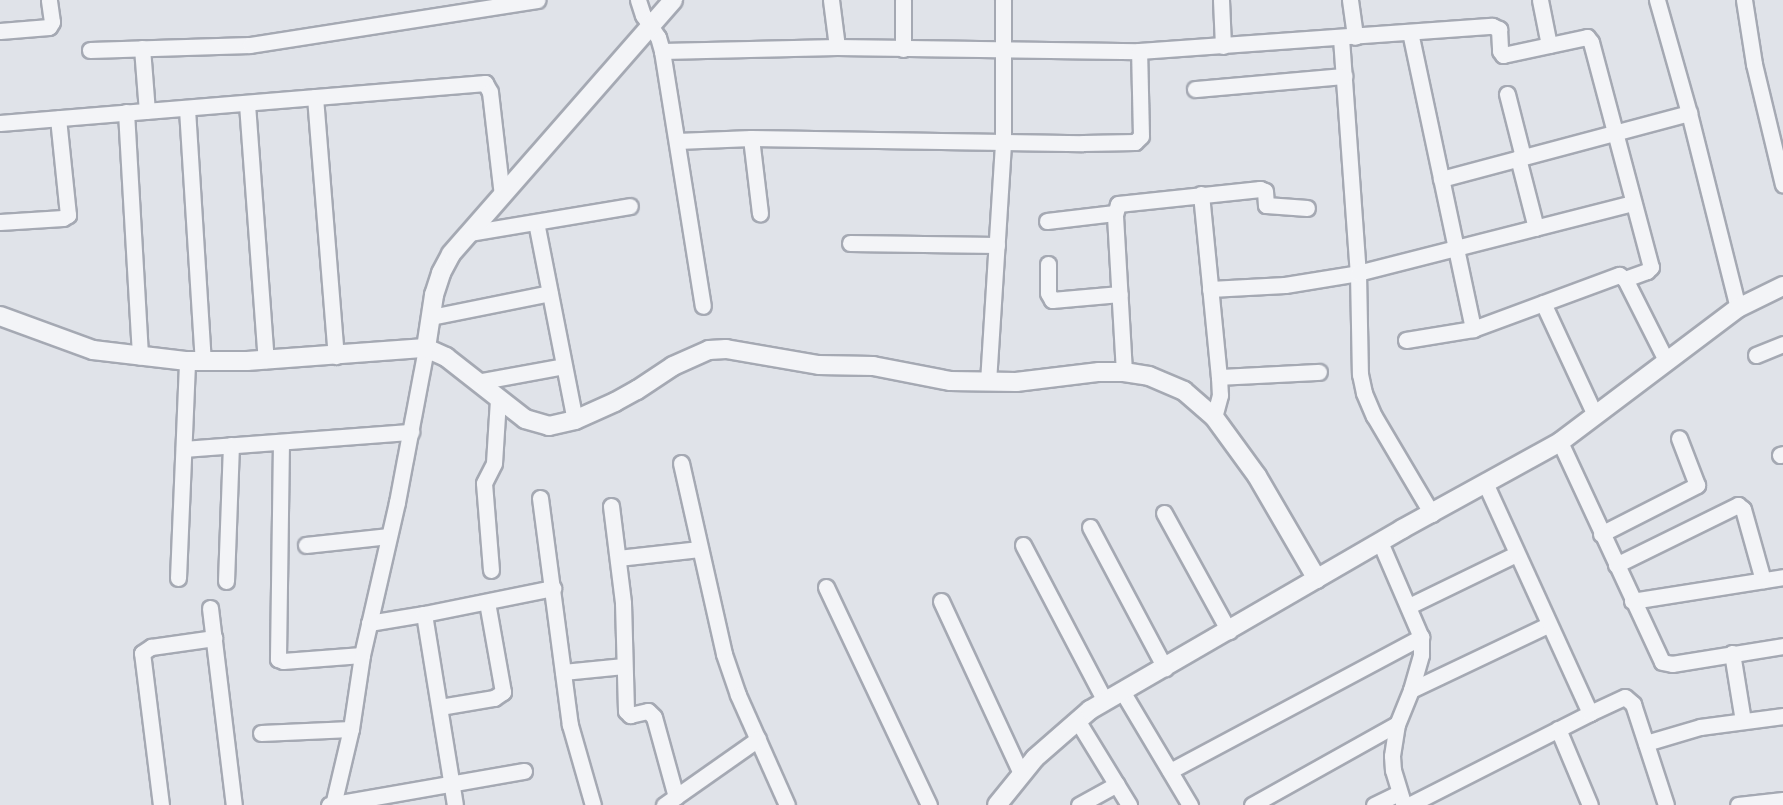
<!DOCTYPE html>
<style>
body{margin:0}
#map{position:relative;width:1783px;height:805px;overflow:hidden;background:#e0e3e9;font-family:"DM Sans",sans-serif}
div>[style]{position:absolute}
.roads{filter:drop-shadow(2px 0 #a5a9b3) drop-shadow(-2px 0 #a5a9b3) drop-shadow(0 2px #a5a9b3) drop-shadow(0 -2px #a5a9b3)}
.minor>*{height:15px;margin:-7.5px;padding:0 7.5px;transform-origin:7.5px;border-radius:7.5px;background:#f3f4f7}
.tertiary>*{height:18px;margin:-9px;padding:0 9px;transform-origin:9px;border-radius:9px;background:#f3f4f7}
span{translate:-50% -50%;white-space:nowrap;text-align:center;line-height:1.15;-webkit-text-stroke:6px #eff2f7;paint-order:stroke}
</style>
<div id="map">
<div class="roads">
<div class="minor">
<div style="left:638px;top:0;width:16px;rotate:72deg"></div>
<div style="left:643px;top:15px;width:27px;rotate:56deg"></div>
<div style="left:658px;top:37px;width:15px;rotate:74deg"></div>
<div style="left:662px;top:51px;width:258px;rotate:80.9deg"></div>
<div style="left:831px;top:0;width:47px;rotate:82.7deg"></div>
<div style="left:903px;top:0;width:49px;rotate:90deg"></div>
<div style="left:1221px;top:0;width:46px;rotate:87.5deg"></div>
<div style="left:1350px;top:0;width:37px;rotate:82deg"></div>
<div style="left:1540px;top:0;width:46px;rotate:78.7deg"></div>
<div style="left:1657px;top:0;width:117px;rotate:74.2deg"></div>
<div style="left:1689px;top:113px;width:201px;rotate:75.9deg"></div>
<div style="left:1744px;top:0;width:65px;rotate:81.1deg"></div>
<div style="left:1754px;top:64px;width:124px;rotate:76.5deg"></div>
<div style="left:0;top:31px;width:49px;rotate:-4.7deg"></div>
<div style="left:49px;top:27px;width:6px;rotate:-59deg"></div>
<div style="left:52px;top:22px;width:22px;rotate:-98deg"></div>
<div style="left:1410px;top:32px;width:304px;rotate:78deg"></div>
<div style="left:1341px;top:38px;width:236px;rotate:85.9deg"></div>
<div style="left:1358px;top:273px;width:101px;rotate:88.9deg"></div>
<div style="left:1360px;top:374px;width:19px;rotate:78deg"></div>
<div style="left:1364px;top:393px;width:25px;rotate:67deg"></div>
<div style="left:1374px;top:416px;width:114px;rotate:59.4deg"></div>
<div style="left:142px;top:48px;width:63px;rotate:85.5deg"></div>
<div style="left:90px;top:50px;width:160px;rotate:-1.8deg"></div>
<div style="left:250px;top:45px;width:291px;rotate:-8.9deg"></div>
<div style="left:662px;top:51px;width:175px;rotate:-1.3deg"></div>
<div style="left:837px;top:47px;width:302px;rotate:0.8deg"></div>
<div style="left:1139px;top:51px;width:354px;rotate:-4.1deg"></div>
<div style="left:1492px;top:26px;width:8px;rotate:23deg"></div>
<div style="left:1499px;top:29px;width:22px;rotate:87deg"></div>
<div style="left:1500px;top:51px;width:5px;rotate:53deg"></div>
<div style="left:1503px;top:55px;width:86px;rotate:-12.1deg"></div>
<div style="left:1587px;top:37px;width:6px;rotate:51deg"></div>
<div style="left:1591px;top:42px;width:233px;rotate:75.1deg"></div>
<div style="left:1651px;top:267px;width:6px;rotate:135deg"></div>
<div style="left:1647px;top:271px;width:23px;rotate:160deg"></div>
<div style="left:1195px;top:89px;width:150px;rotate:-5deg"></div>
<div style="left:1507px;top:94px;width:65px;rotate:75.7deg"></div>
<div style="left:315px;top:97px;width:260px;rotate:85.4deg"></div>
<div style="left:247px;top:104px;width:257px;rotate:85.8deg"></div>
<div style="left:187px;top:109px;width:253px;rotate:86.4deg"></div>
<div style="left:126px;top:112px;width:245px;rotate:86.7deg"></div>
<div style="left:0;top:123px;width:487px;rotate:-4.7deg"></div>
<div style="left:485px;top:83px;width:10px;rotate:61deg"></div>
<div style="left:490px;top:92px;width:104px;rotate:83.4deg"></div>
<div style="left:751px;top:138px;width:76px;rotate:83.2deg"></div>
<div style="left:677px;top:141px;width:74px;rotate:-2.3deg"></div>
<div style="left:751px;top:138px;width:332px;rotate:0.9deg"></div>
<div style="left:1083px;top:143px;width:52px;rotate:-1.1deg"></div>
<div style="left:1135px;top:142px;width:8px;rotate:-45deg"></div>
<div style="left:1141px;top:136px;width:85px;rotate:-91.3deg"></div>
<div style="left:1518px;top:158px;width:72px;rotate:75.6deg"></div>
<div style="left:1441px;top:179px;width:257px;rotate:-14.9deg"></div>
<div style="left:1201px;top:194px;width:184px;rotate:84.4deg"></div>
<div style="left:1219px;top:377px;width:18px;rotate:87deg"></div>
<div style="left:1220px;top:395px;width:23px;rotate:105deg"></div>
<div style="left:1047px;top:221px;width:68px;rotate:-6.7deg"></div>
<div style="left:0;top:222px;width:63px;rotate:-3.6deg"></div>
<div style="left:63px;top:218px;width:6px;rotate:-31deg"></div>
<div style="left:68px;top:215px;width:97px;rotate:-95.9deg"></div>
<div style="left:536px;top:222px;width:202px;rotate:78.9deg"></div>
<div style="left:469px;top:233px;width:163px;rotate:-9.5deg"></div>
<div style="left:850px;top:243px;width:147px;rotate:0.8deg"></div>
<div style="left:1048px;top:264px;width:29px;rotate:90deg"></div>
<div style="left:1048px;top:293px;width:8px;rotate:60deg"></div>
<div style="left:1052px;top:300px;width:68px;rotate:-5deg"></div>
<div style="left:1210px;top:289px;width:75px;rotate:-3.1deg"></div>
<div style="left:1285px;top:285px;width:74px;rotate:-9.3deg"></div>
<div style="left:1358px;top:273px;width:284px;rotate:-14.3deg"></div>
<div style="left:1543px;top:303px;width:123px;rotate:65.1deg"></div>
<div style="left:431px;top:317px;width:121px;rotate:-11.4deg"></div>
<div style="left:1406px;top:340px;width:68px;rotate:-9.3deg"></div>
<div style="left:1473px;top:329px;width:156px;rotate:-20.3deg"></div>
<div style="left:1619px;top:275px;width:7px;rotate:34deg"></div>
<div style="left:1625px;top:279px;width:93px;rotate:63.2deg"></div>
<div style="left:1756px;top:355px;width:29px;rotate:-22deg"></div>
<div style="left:1124px;top:372px;width:157px;rotate:-93.3deg"></div>
<div style="left:1115px;top:215px;width:11px;rotate:-75deg"></div>
<div style="left:1118px;top:204px;width:143px;rotate:-6deg"></div>
<div style="left:1260px;top:189px;width:5px;rotate:22deg"></div>
<div style="left:1265px;top:191px;width:14px;rotate:86deg"></div>
<div style="left:1266px;top:205px;width:41px;rotate:4.2deg"></div>
<div style="left:1219px;top:377px;width:100px;rotate:-2.9deg"></div>
<div style="left:477px;top:382px;width:88px;rotate:-10.4deg"></div>
<div style="left:988px;top:382px;width:241px;rotate:-86.4deg"></div>
<div style="left:1003px;top:141px;width:141px;rotate:-90deg"></div>
<div style="left:281px;top:442px;width:217px;rotate:90.8deg"></div>
<div style="left:278px;top:659px;width:5px;rotate:22deg"></div>
<div style="left:283px;top:661px;width:79px;rotate:-4.3deg"></div>
<div style="left:1560px;top:442px;width:242px;rotate:65.1deg"></div>
<div style="left:1662px;top:662px;width:10px;rotate:11deg"></div>
<div style="left:1672px;top:664px;width:112px;rotate:-9.2deg"></div>
<div style="left:184px;top:449px;width:228px;rotate:-4.3deg"></div>
<div style="left:1780px;top:455px;width:3px;rotate:-18deg"></div>
<div style="left:681px;top:463px;width:196px;rotate:77.3deg"></div>
<div style="left:724px;top:654px;width:43px;rotate:71.1deg"></div>
<div style="left:738px;top:695px;width:120px;rotate:66deg"></div>
<div style="left:540px;top:498px;width:229px;rotate:82.5deg"></div>
<div style="left:570px;top:725px;width:83px;rotate:74deg"></div>
<div style="left:611px;top:506px;width:98px;rotate:82.9deg"></div>
<div style="left:623px;top:603px;width:108px;rotate:88.4deg"></div>
<div style="left:626px;top:711px;width:6px;rotate:45deg"></div>
<div style="left:630px;top:715px;width:18px;rotate:-13deg"></div>
<div style="left:648px;top:711px;width:8px;rotate:45deg"></div>
<div style="left:654px;top:717px;width:83px;rotate:74.6deg"></div>
<div style="left:1164px;top:513px;width:135px;rotate:61.2deg"></div>
<div style="left:1090px;top:527px;width:160px;rotate:62deg"></div>
<div style="left:1601px;top:534px;width:108px;rotate:-27deg"></div>
<div style="left:1697px;top:485px;width:50px;rotate:-111deg"></div>
<div style="left:1380px;top:542px;width:103px;rotate:66.7deg"></div>
<div style="left:1421px;top:637px;width:18px;rotate:90deg"></div>
<div style="left:1421px;top:655px;width:36px;rotate:106deg"></div>
<div style="left:1411px;top:690px;width:37px;rotate:112deg"></div>
<div style="left:1397px;top:724px;width:32px;rotate:99deg"></div>
<div style="left:1392px;top:756px;width:14px;rotate:86deg"></div>
<div style="left:1393px;top:770px;width:37px;rotate:73deg"></div>
<div style="left:306px;top:545px;width:83px;rotate:-6.2deg"></div>
<div style="left:1023px;top:545px;width:176px;rotate:62.3deg"></div>
<div style="left:618px;top:558px;width:82px;rotate:-6.3deg"></div>
<div style="left:1616px;top:565px;width:136px;rotate:-26.2deg"></div>
<div style="left:1738px;top:505px;width:6px;rotate:39deg"></div>
<div style="left:1743px;top:509px;width:74px;rotate:74.3deg"></div>
<div style="left:491px;top:570px;width:87px;rotate:-94.6deg"></div>
<div style="left:484px;top:483px;width:22px;rotate:-63deg"></div>
<div style="left:494px;top:463px;width:64px;rotate:-86.4deg"></div>
<div style="left:178px;top:578px;width:217px;rotate:-87.6deg"></div>
<div style="left:226px;top:581px;width:136px;rotate:-87.9deg"></div>
<div style="left:826px;top:587px;width:241px;rotate:64.7deg"></div>
<div style="left:941px;top:601px;width:190px;rotate:65.1deg"></div>
<div style="left:1632px;top:601px;width:153px;rotate:-9deg"></div>
<div style="left:1409px;top:606px;width:119px;rotate:-25.9deg"></div>
<div style="left:210px;top:608px;width:198px;rotate:83.1deg"></div>
<div style="left:424px;top:614px;width:132px;rotate:-11.4deg"></div>
<div style="left:369px;top:623px;width:56px;rotate:-9.3deg"></div>
<div style="left:424px;top:614px;width:193px;rotate:80.8deg"></div>
<div style="left:1732px;top:653px;width:69px;rotate:80.8deg"></div>
<div style="left:563px;top:672px;width:61px;rotate:-5.6deg"></div>
<div style="left:1411px;top:690px;width:152px;rotate:-25.4deg"></div>
<div style="left:1122px;top:691px;width:133px;rotate:59.2deg"></div>
<div style="left:440px;top:707px;width:55px;rotate:-9.5deg"></div>
<div style="left:494px;top:698px;width:11px;rotate:-34deg"></div>
<div style="left:503px;top:692px;width:91px;rotate:-100.1deg"></div>
<div style="left:1590px;top:713px;width:38px;rotate:-25deg"></div>
<div style="left:1625px;top:697px;width:11px;rotate:41deg"></div>
<div style="left:1633px;top:704px;width:106px;rotate:71.9deg"></div>
<div style="left:1077px;top:720px;width:100px;rotate:58.5deg"></div>
<div style="left:1558px;top:729px;width:82px;rotate:67.2deg"></div>
<div style="left:261px;top:733px;width:90px;rotate:-2.5deg"></div>
<div style="left:1646px;top:743px;width:56px;rotate:-16.5deg"></div>
<div style="left:1700px;top:727px;width:84px;rotate:-7.5deg"></div>
<div style="left:1170px;top:771px;width:285px;rotate:-28.1deg"></div>
<div style="left:161px;top:805px;width:153px;rotate:-97.1deg"></div>
<div style="left:142px;top:653px;width:11px;rotate:-34deg"></div>
<div style="left:151px;top:647px;width:64px;rotate:-8.1deg"></div>
<div style="left:329px;top:805px;width:198px;rotate:-9.9deg"></div>
<div style="left:333px;top:805px;width:78px;rotate:-76.7deg"></div>
<div style="left:351px;top:729px;width:75px;rotate:-81.5deg"></div>
<div style="left:362px;top:655px;width:157px;rotate:-77.1deg"></div>
<div style="left:397px;top:502px;width:157px;rotate:-79.3deg"></div>
<div style="left:664px;top:805px;width:115px;rotate:-35.1deg"></div>
<div style="left:1079px;top:805px;width:43px;rotate:-28.9deg"></div>
<div style="left:1252px;top:805px;width:166px;rotate:-29.2deg"></div>
<div style="left:1374px;top:805px;width:28px;rotate:-26deg"></div>
<div style="left:1409px;top:805px;width:203px;rotate:-26.9deg"></div>
<div style="left:1590px;top:713px;width:251px;rotate:-114.5deg"></div>
<div style="left:1738px;top:805px;width:45px;rotate:-6.3deg"></div>
</div>
<div class="tertiary">
<div style="left:0;top:316px;width:99px;rotate:20.1deg"></div>
<div style="left:93px;top:350px;width:95px;rotate:6.7deg"></div>
<div style="left:187px;top:361px;width:60px"></div>
<div style="left:247px;top:361px;width:179px;rotate:-4.2deg"></div>
<div style="left:426px;top:348px;width:22px;rotate:24deg"></div>
<div style="left:446px;top:357px;width:100px;rotate:38.1deg"></div>
<div style="left:525px;top:419px;width:25px;rotate:16deg"></div>
<div style="left:549px;top:426px;width:27px;rotate:-13deg"></div>
<div style="left:575px;top:420px;width:44px;rotate:-24.2deg"></div>
<div style="left:615px;top:402px;width:25px;rotate:-29deg"></div>
<div style="left:637px;top:390px;width:43px;rotate:-33.7deg"></div>
<div style="left:673px;top:366px;width:39px;rotate:-24deg"></div>
<div style="left:709px;top:350px;width:17px;rotate:-3deg"></div>
<div style="left:726px;top:349px;width:94px;rotate:9.8deg"></div>
<div style="left:819px;top:365px;width:54px;rotate:1.1deg"></div>
<div style="left:873px;top:366px;width:78px;rotate:11deg"></div>
<div style="left:950px;top:381px;width:66px;rotate:0.9deg"></div>
<div style="left:1016px;top:382px;width:84px;rotate:-6.9deg"></div>
<div style="left:1099px;top:372px;width:25px"></div>
<div style="left:1124px;top:372px;width:25px;rotate:9deg"></div>
<div style="left:1149px;top:376px;width:38px;rotate:23deg"></div>
<div style="left:1184px;top:391px;width:40px;rotate:41deg"></div>
<div style="left:1214px;top:417px;width:73px;rotate:53.9deg"></div>
<div style="left:1257px;top:476px;width:119px;rotate:59.8deg"></div>
<div style="left:426px;top:348px;width:54px;rotate:-81.4deg"></div>
<div style="left:434px;top:295px;width:23px;rotate:-72deg"></div>
<div style="left:441px;top:273px;width:21px;rotate:-62deg"></div>
<div style="left:451px;top:254px;width:337px;rotate:-48.8deg"></div>
<div style="left:997px;top:805px;width:60px;rotate:-51deg"></div>
<div style="left:1035px;top:758px;width:73px;rotate:-41.1deg"></div>
<div style="left:1090px;top:710px;width:361px;rotate:-30.1deg"></div>
<div style="left:1402px;top:529px;width:180px;rotate:-28.8deg"></div>
<div style="left:1560px;top:442px;width:223px;rotate:-37deg"></div>
<div style="left:1738px;top:308px;width:50px;rotate:-26.1deg"></div>
</div>
</div>
</div>
